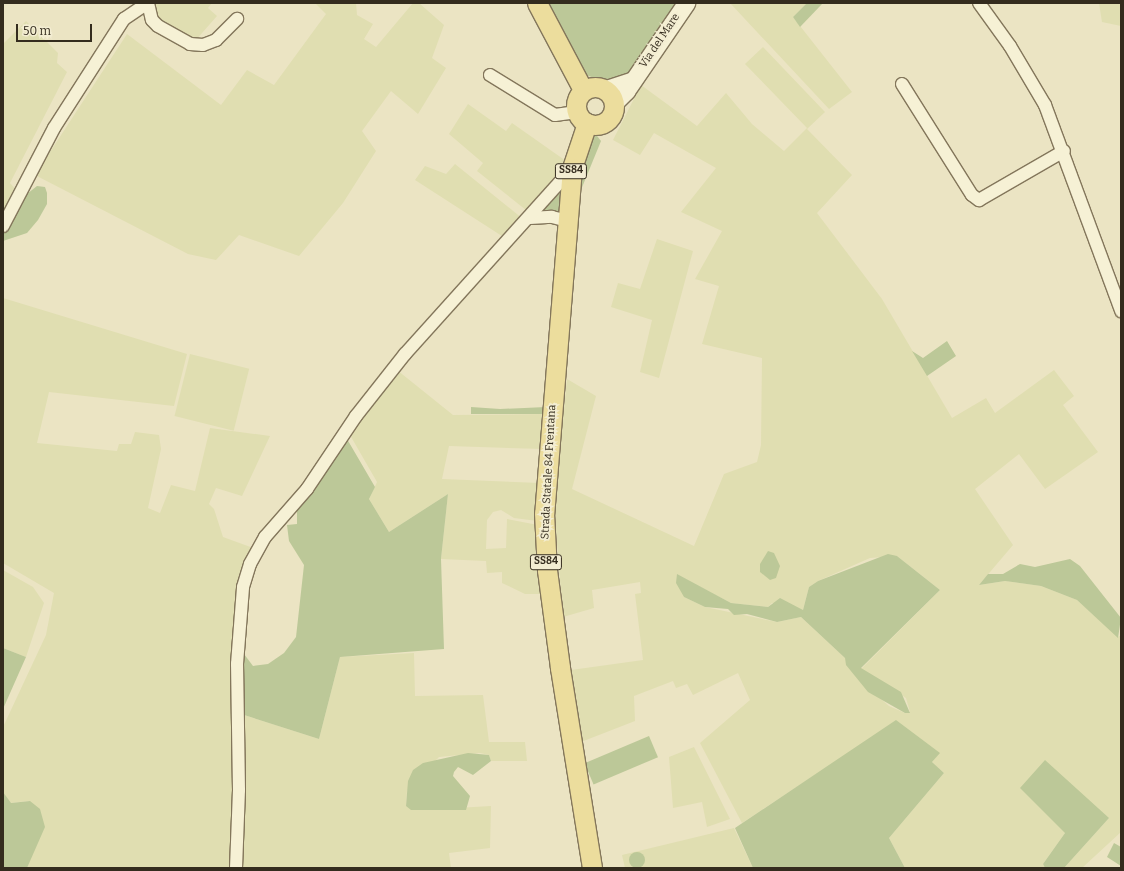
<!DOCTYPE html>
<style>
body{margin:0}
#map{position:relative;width:1124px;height:871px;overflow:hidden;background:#ebe4c3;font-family:Bitter,serif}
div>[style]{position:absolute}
.farmland>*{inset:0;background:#e0deb1;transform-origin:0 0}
.green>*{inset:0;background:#bcc898;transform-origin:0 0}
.round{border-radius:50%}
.roads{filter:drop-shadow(1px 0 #83765b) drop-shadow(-1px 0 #83765b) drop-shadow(0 1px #83765b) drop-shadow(0 -1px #83765b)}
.street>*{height:12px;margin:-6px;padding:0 6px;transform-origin:6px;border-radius:6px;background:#f6f1d5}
.secondary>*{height:17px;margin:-8.5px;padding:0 8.5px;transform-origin:8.5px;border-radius:8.5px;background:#f6f1d5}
.primary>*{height:19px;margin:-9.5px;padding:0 9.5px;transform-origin:9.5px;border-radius:9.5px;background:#ecdd9d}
.primary>.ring{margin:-9.5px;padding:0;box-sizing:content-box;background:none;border:19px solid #ecdd9d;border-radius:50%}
span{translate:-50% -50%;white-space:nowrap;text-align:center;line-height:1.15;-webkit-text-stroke:3.5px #f3edd2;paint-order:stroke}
.shield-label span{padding:1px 3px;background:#f3edd2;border:1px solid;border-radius:3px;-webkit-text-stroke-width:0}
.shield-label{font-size:10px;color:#342c1e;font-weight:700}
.street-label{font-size:11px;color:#342c1e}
.frame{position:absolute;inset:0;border:4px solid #342c1e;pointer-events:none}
.scale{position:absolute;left:16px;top:24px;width:76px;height:18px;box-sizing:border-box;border:2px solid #342c1e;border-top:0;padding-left:5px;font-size:12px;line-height:14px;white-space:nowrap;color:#342c1e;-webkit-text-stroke:3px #f3edd2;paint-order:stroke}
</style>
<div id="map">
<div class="farmland">
<div style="clip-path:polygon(153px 3px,212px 3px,208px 8px,217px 16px,195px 41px,159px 20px,153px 13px)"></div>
<div style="clip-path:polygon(315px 3px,356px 3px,357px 15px,373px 24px,364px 39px,376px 47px,413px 3px,419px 3px,444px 25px,432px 58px,446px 68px,418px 114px,391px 91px,362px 131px,376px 151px,343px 203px,299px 256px,239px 235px,216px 260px,188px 254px,35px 175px,127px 34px,221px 105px,247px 70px,274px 85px,326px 14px)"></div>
<div style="clip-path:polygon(730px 3px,807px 3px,793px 17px,852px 92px,829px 109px)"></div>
<div style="clip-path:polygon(1099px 3px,1121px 3px,1121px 26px,1102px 22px)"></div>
<div style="clip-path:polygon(26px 21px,58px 53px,57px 63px,67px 72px,10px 183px,17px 191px,3px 213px,3px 44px)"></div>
<div style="clip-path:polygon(evenodd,763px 47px,825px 112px,807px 129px,852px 175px,817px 213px,882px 299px,952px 418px,986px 398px,995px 413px,1054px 370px,1074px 396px,1063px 405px,1098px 452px,1045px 489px,1019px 454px,975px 489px,1013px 545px,979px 585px,1005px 581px,1041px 586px,1077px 600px,1118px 637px,1121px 635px,1121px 832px,1082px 868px,1064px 868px,1109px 818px,1065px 833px,1043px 864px,1045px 868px,905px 868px,889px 838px,944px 773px,932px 762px,939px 753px,824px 769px,742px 823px,700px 743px,750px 700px,738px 673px,693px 695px,687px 684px,676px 688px,673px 681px,634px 696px,635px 721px,581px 742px,571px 670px,643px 660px,635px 594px,641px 593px,640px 582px,592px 590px,594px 608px,563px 617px,554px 506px,567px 379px,596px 396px,572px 489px,694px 546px,724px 474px,757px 462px,761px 445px,762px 358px,702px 344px,719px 286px,695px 279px,722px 231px,681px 212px,716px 168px,654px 133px,640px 155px,613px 140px,641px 85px,697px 126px,726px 93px,752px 124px,784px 151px,807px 128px,745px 64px,763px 47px,897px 556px,940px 590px,861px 669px,906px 698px,910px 712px,905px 713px,889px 706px,857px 678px,845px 658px,801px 617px,777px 622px,705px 607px,684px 597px,677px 575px,731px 603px,768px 607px,772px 603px,803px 610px,809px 587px,818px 581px,870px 558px,897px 556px)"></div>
<div style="clip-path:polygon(468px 104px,506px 131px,512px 123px,566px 161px,564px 177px,531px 214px,477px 171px,483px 163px,449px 134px)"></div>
<div style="clip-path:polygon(455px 164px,523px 219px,505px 238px,415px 180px,425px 166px,446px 174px)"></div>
<div style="clip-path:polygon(657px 239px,693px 251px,659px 378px,640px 372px,652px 320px,611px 307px,618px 283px,640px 289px)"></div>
<div style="clip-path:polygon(3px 298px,187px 354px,174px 406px,49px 392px,37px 443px,117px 451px,119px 444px,131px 444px,135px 432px,159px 435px,161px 449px,148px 508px,160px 513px,171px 485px,195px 491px,210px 428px,270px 436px,242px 496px,216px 488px,209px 504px,214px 509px,223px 537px,256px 549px,248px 567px,233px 868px,27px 868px,35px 847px,29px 801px,10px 803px,3px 792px,3px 727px,46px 635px,54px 593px,3px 563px)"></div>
<div style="left:190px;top:354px;width:61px;height:64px;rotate:14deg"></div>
<div style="clip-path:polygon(397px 370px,453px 415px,545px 414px,543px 449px,449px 446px,442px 479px,540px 483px,538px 521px,514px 518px,501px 510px,493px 512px,487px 520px,486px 549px,506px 548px,507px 519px,538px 525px,545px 594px,525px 594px,502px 583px,502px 572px,487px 573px,486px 561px,441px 559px,448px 494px,389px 532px,369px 499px,377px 482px,350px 435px)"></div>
<div style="clip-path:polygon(3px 570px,33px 587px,44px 603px,26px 657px,3px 648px)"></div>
<div style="clip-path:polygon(414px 653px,415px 696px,483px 695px,489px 742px,525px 742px,527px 761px,491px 761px,489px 755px,480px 753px,439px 757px,407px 791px,406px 806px,422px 810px,491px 806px,490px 848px,449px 853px,451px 868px,239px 868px,238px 713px,319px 739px,340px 657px)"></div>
<div style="clip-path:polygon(694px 747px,730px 819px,707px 827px,702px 802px,673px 808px,669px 757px)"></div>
<div style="clip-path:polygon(734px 828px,753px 868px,625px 868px,622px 855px)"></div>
</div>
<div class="green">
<div style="clip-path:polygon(545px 3px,678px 3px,630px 74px,609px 83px,583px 74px)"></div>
<div style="clip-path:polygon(807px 3px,823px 3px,800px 27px,793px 17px)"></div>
<div style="clip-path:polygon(594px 132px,601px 141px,576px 202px,586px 133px)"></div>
<div style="clip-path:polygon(37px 186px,45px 187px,47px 193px,47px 204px,38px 220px,27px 233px,3px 241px,3px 213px)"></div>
<div style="clip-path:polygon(561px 192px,560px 215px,542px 211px,558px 193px)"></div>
<div style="clip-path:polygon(947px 341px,956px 356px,927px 376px,912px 351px,923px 358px)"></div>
<div style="clip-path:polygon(471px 407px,500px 409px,546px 407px,545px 414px,471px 414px)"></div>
<div style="clip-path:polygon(347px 439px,375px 487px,369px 499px,389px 532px,448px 494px,441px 559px,444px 649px,340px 657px,319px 739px,238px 713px,241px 650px,253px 666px,268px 664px,284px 653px,296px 637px,304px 565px,289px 541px,287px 525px,297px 524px,297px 509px)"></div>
<div style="clip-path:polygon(768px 551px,774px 553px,780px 566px,776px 578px,770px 580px,760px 572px,760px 564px)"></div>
<div style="clip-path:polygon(888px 554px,897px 556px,940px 590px,861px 668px,901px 692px,910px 713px,905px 713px,868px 692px,846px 665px,845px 658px,801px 617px,777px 622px,747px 614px,734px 615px,728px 609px,705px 607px,684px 597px,676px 583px,677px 574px,731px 603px,768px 607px,780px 598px,803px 610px,809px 587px,818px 581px)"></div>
<div style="clip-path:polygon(1070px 559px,1080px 566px,1121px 618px,1118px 638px,1077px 600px,1041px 586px,1005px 581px,979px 585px,988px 574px,1003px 574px,1020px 564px,1035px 567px)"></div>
<div style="clip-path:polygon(3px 648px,26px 657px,3px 709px,4px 661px)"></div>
<div style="clip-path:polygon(896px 720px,940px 753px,932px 762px,944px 773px,889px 838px,905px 868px,753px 868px,735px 828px)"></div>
<div style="left:649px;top:736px;width:23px;height:70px;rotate:67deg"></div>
<div style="clip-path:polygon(468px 753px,489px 755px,491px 761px,473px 775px,458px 767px,454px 772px,453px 776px,470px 796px,466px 810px,411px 810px,406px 806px,408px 781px,413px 770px,423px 763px)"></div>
<div style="clip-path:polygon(1045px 760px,1109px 818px,1064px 868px,1045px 868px,1043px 864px,1065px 833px,1020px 788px)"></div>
<div style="clip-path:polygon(3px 792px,11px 803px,30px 801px,40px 809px,45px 827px,27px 868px,3px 868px)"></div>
<div style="clip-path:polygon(1114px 843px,1121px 847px,1121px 866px,1107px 857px)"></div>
<div class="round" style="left:629px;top:852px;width:16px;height:16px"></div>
</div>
<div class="roads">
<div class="street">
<div style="left:148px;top:3px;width:17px;rotate:77deg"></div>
<div style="left:152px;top:20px;width:8px;rotate:45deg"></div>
<div style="left:158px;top:26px;width:37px;rotate:29deg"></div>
<div style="left:190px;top:44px;width:13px;rotate:4deg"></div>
<div style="left:203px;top:45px;width:14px;rotate:-21deg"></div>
<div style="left:216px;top:40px;width:30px;rotate:-45deg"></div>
<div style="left:979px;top:3px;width:53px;rotate:54.2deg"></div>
<div style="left:1010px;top:46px;width:69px;rotate:59.3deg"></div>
<div style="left:1045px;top:105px;width:220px;rotate:69.7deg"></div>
<div style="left:490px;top:75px;width:76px;rotate:31.6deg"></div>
<div style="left:555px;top:115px;width:22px;rotate:-8deg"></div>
<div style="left:902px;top:84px;width:131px;rotate:57.8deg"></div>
<div style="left:972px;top:195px;width:9px;rotate:36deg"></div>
<div style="left:979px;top:200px;width:98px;rotate:-30deg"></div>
<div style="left:530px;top:218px;width:22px;rotate:-3deg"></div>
<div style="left:552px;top:217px;width:16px;rotate:14deg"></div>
<div style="left:3px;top:226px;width:110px;rotate:-62.5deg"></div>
<div style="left:54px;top:128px;width:130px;rotate:-57.3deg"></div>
<div style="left:124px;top:19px;width:29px;rotate:-34deg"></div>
<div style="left:236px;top:868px;width:78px;rotate:-87.8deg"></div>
<div style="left:239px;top:790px;width:126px;rotate:-90.9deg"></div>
<div style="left:237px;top:664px;width:77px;rotate:-85.5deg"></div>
<div style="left:243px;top:587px;width:24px;rotate:-73deg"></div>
<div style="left:250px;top:564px;width:31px;rotate:-61deg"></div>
<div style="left:265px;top:537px;width:64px;rotate:-48.8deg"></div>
<div style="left:307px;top:489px;width:88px;rotate:-56.1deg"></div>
<div style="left:356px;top:416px;width:79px;rotate:-51.7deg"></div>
<div style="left:405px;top:354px;width:246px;rotate:-48deg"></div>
</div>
<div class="secondary">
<div style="left:606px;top:89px;width:28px;rotate:-18deg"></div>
<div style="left:615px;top:102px;width:16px;rotate:-45deg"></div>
<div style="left:626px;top:91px;width:107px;rotate:-55.7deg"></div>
</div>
<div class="primary">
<div style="left:537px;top:3px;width:98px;rotate:62.1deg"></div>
<div class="ring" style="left:576px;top:87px;width:19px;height:19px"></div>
<div style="left:587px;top:123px;width:47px;rotate:108.4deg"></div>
<div style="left:572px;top:168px;width:346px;rotate:94.6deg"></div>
<div style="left:544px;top:513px;width:57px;rotate:87deg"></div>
<div style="left:547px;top:570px;width:99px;rotate:82.4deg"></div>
<div style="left:560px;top:668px;width:203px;rotate:80.9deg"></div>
</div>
</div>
<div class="shield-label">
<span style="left:571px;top:171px">SS84</span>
<span style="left:546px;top:562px">SS84</span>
</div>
<div class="street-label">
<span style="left:660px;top:41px;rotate:-56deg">Via del Mare</span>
<span style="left:549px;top:472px;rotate:-87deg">Strada Statale 84 Frentana</span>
</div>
<div class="frame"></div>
<div class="scale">50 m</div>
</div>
